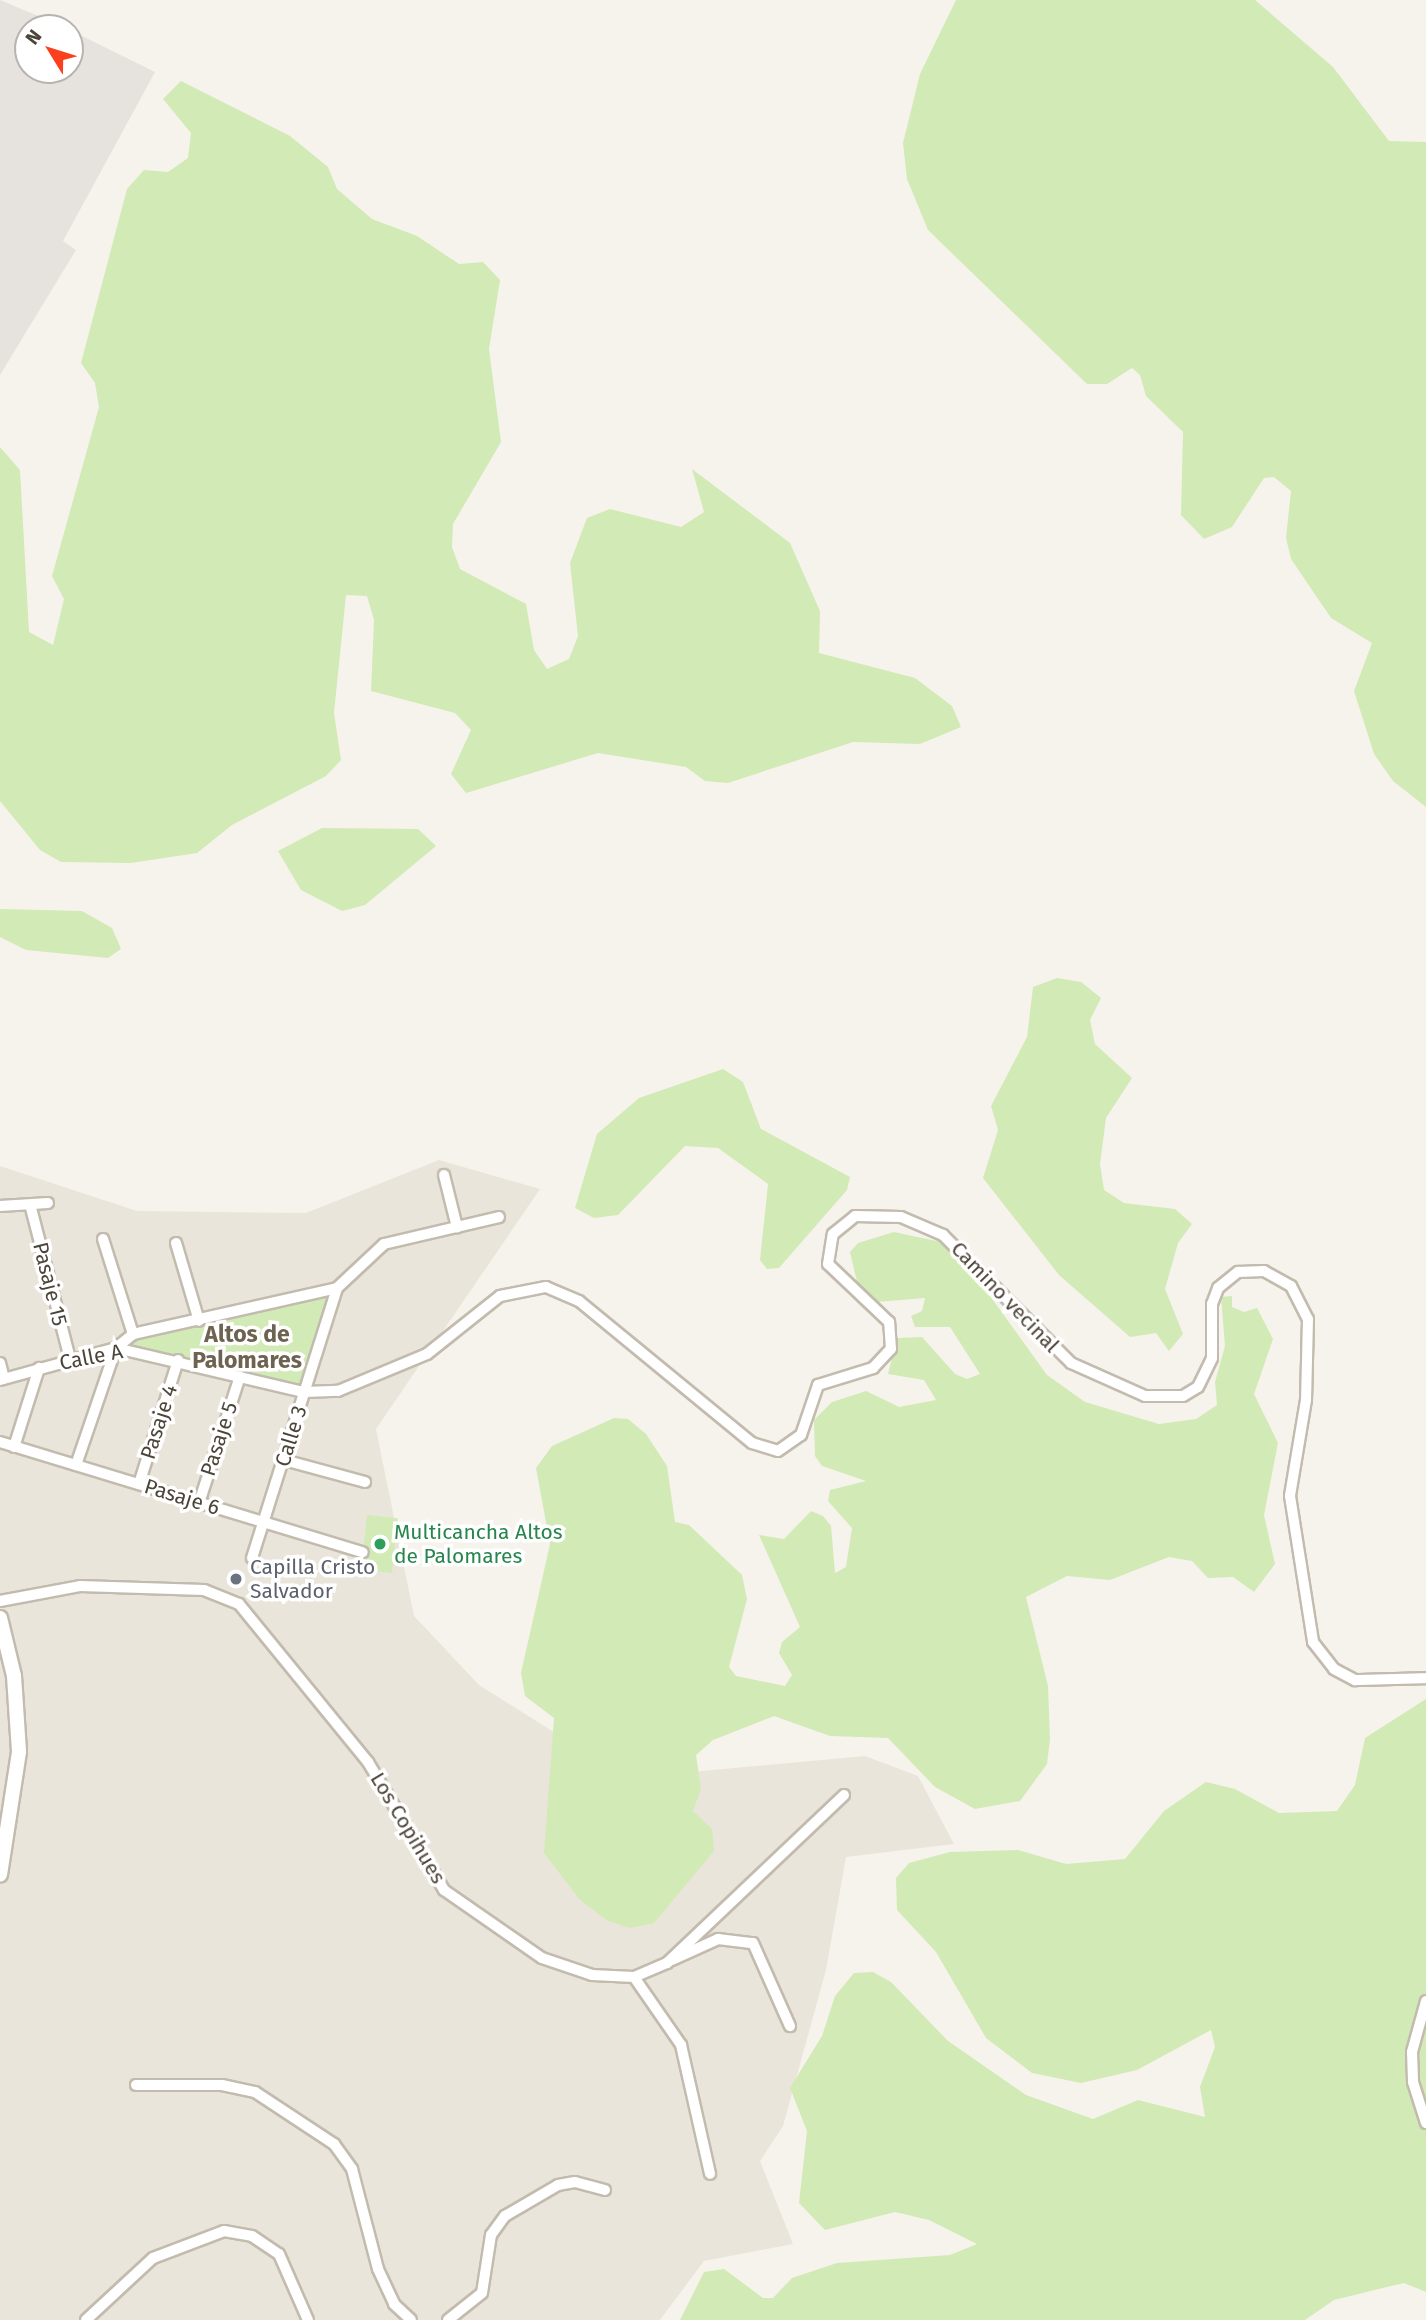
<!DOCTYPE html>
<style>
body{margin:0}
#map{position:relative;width:1426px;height:2320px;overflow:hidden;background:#f6f3ec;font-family:"Fira Sans",sans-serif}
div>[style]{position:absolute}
.residential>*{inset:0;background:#eae5da}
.industrial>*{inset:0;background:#e6e2dd}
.green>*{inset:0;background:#d2eab5;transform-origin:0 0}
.roads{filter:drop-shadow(2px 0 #c2bbae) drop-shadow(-2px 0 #c2bbae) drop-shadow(0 2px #c2bbae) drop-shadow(0 -2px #c2bbae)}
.minor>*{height:10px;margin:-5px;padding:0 5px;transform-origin:5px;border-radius:5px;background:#fff}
.tertiary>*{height:14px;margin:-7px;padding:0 7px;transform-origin:7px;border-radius:7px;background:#fff}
.dots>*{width:19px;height:19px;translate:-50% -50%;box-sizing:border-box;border:4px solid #fff;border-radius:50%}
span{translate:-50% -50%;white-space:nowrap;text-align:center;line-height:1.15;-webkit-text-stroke:7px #fff;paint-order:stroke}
.street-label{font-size:21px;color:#4b4439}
.leisure-label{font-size:21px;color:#27864d}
.left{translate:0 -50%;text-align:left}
.worship-label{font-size:21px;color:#5b616d}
.neighbourhood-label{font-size:23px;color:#6e6250;font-weight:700}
.north{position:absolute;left:14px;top:14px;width:70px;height:70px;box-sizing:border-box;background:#fff;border:2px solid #b7b4b0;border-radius:50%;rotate:308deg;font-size:19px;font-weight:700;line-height:28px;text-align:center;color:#4b4439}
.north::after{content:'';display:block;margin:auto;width:24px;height:32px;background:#fc3f1d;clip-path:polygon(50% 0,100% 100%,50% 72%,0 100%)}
</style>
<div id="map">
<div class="residential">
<div style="clip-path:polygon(439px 1160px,540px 1189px,376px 1429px,414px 1616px,479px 1685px,627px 1778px,865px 1756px,918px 1776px,954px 1844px,846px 1857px,826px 1970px,783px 2126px,760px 2161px,793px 2244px,704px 2261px,660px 2320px,0 2320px,0 1166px,137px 1211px,306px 1213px)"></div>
</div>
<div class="industrial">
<div style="clip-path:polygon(0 0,67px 28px,28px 28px,28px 70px,70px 70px,70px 30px,155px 72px,63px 241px,76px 250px,0 375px)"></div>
</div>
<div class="green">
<div style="clip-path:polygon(956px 0,1255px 0,1333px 67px,1389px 141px,1426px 142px,1426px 807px,1393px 781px,1374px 754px,1354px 691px,1372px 643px,1331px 618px,1291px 559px,1286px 538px,1291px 491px,1274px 477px,1264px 478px,1232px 527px,1204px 539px,1181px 515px,1183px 432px,1146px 396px,1140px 375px,1132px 368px,1107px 384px,1087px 384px,928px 230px,907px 179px,903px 143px,920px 74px)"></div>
<div style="clip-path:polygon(181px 81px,290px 136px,328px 167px,337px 189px,372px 219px,417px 236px,459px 264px,483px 262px,500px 280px,489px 349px,501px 442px,453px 524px,452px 547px,460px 569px,526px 604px,534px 650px,547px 669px,569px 659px,578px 636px,570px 563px,587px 518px,610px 509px,681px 527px,704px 512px,692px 469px,790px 543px,820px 611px,819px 653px,915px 678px,952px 706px,961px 727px,920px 744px,853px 742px,728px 783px,705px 781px,686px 767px,598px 753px,466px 793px,451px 774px,471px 730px,455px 713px,371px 691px,374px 620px,367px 596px,346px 595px,334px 713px,341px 760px,326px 776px,232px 825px,197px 853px,131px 863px,61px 862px,40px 850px,0 801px,0 447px,20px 470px,29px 632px,53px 645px,64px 599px,52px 576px,99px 407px,95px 383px,81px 363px,127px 189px,144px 170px,168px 172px,188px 158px,191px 133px,163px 99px)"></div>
<div style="clip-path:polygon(322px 828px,418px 829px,436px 846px,365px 905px,342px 911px,301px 890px,278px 851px)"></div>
<div style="clip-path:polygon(0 909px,82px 911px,112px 928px,121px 949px,108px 958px,26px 950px,0 937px)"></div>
<div style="clip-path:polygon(1057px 978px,1081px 982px,1101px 998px,1090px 1020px,1095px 1044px,1132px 1078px,1106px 1118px,1100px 1164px,1104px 1190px,1124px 1203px,1175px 1209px,1192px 1224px,1178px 1243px,1165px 1289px,1183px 1334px,1169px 1351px,1156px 1333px,1130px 1337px,1059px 1275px,983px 1178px,998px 1130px,991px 1106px,1027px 1037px,1033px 987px)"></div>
<div style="clip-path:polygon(723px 1069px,743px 1082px,761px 1129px,850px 1177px,847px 1190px,779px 1268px,767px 1269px,760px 1260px,768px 1184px,718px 1148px,685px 1146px,618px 1215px,594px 1218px,575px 1208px,597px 1134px,639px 1098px)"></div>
<div style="clip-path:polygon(894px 1232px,941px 1242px,970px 1268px,1047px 1375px,1085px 1402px,1159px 1424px,1196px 1419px,1217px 1405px,1215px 1382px,1225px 1346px,1221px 1297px,1232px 1296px,1232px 1307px,1244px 1312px,1257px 1308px,1273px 1339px,1254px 1394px,1278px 1443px,1264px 1515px,1275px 1564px,1254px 1592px,1233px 1577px,1208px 1578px,1192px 1561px,1169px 1557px,1110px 1580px,1067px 1576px,1026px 1597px,1048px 1686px,1050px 1739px,1047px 1764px,1020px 1801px,975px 1809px,935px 1787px,888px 1738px,830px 1736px,774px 1716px,713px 1740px,696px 1755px,701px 1789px,693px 1811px,712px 1829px,714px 1851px,654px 1923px,630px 1928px,608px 1921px,580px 1900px,544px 1853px,554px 1718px,525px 1696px,521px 1673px,550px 1544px,536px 1468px,552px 1446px,614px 1418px,628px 1419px,646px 1434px,667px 1466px,675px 1522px,689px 1525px,742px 1575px,747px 1599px,729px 1667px,736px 1676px,785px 1686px,792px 1675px,779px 1653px,782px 1642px,800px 1627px,759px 1535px,784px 1539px,811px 1511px,823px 1516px,831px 1526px,835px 1573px,846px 1567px,852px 1528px,828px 1501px,830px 1490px,866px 1481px,822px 1466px,815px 1456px,814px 1420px,832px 1402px,866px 1391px,899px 1407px,936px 1400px,924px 1380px,888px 1374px,897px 1338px,922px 1337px,955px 1374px,967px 1379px,980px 1374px,950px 1327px,915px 1327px,911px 1316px,922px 1311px,925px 1298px,877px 1302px,858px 1286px,850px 1252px,858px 1243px)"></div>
<div style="clip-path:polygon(332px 1293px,298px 1394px,109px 1352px,127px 1342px)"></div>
<div style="left:367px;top:1515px;width:31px;height:55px;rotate:6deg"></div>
<div style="clip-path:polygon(1426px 1699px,1426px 2292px,1404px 2283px,1387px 2287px,1334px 2300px,1305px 2320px,680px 2320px,704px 2272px,724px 2269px,763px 2298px,773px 2298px,792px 2278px,837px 2263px,950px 2255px,977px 2244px,929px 2220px,895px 2212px,825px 2230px,799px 2203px,807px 2131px,790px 2088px,822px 2036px,835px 1996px,854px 1973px,873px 1972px,891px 1982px,948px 2041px,1026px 2095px,1093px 2119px,1138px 2100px,1205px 2117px,1200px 2087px,1215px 2047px,1211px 2030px,1137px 2070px,1081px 2083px,1032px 2073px,986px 2038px,936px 1952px,897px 1910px,896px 1878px,909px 1863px,950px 1852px,1018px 1850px,1066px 1864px,1125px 1859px,1164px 1811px,1206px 1782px,1235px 1789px,1279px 1813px,1337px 1811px,1355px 1785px,1365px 1738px)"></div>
</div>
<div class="roads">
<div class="minor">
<div style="left:444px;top:1175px;width:54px;rotate:76deg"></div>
<div style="left:0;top:1206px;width:48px;rotate:-3.6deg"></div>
<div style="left:31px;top:1208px;width:156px;rotate:75.5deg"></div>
<div style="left:103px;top:1239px;width:100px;rotate:72.5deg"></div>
<div style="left:176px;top:1243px;width:81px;rotate:73.6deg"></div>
<div style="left:116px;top:1348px;width:22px;rotate:-39deg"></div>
<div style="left:133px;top:1334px;width:209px;rotate:-12.7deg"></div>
<div style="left:0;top:1363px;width:16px;rotate:76deg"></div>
<div style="left:0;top:1380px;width:120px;rotate:-15.4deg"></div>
<div style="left:116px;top:1348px;width:193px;rotate:13.2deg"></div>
<div style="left:304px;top:1392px;width:34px;rotate:-2deg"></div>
<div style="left:338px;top:1391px;width:96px;rotate:-22.6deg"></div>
<div style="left:427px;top:1354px;width:93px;rotate:-38.5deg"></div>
<div style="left:500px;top:1296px;width:47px;rotate:-11.1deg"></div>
<div style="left:546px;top:1287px;width:36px;rotate:23deg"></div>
<div style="left:579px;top:1301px;width:224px;rotate:39.4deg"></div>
<div style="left:752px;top:1443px;width:27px;rotate:17deg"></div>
<div style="left:778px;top:1451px;width:28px;rotate:-35deg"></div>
<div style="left:801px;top:1435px;width:53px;rotate:-71.2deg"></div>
<div style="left:818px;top:1385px;width:58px;rotate:-17.2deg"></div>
<div style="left:873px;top:1368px;width:26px;rotate:-47deg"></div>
<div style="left:891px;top:1349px;width:27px;rotate:-94deg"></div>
<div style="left:889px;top:1322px;width:84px;rotate:-136.4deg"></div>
<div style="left:828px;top:1264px;width:30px;rotate:-81deg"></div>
<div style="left:833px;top:1234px;width:28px;rotate:-39deg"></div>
<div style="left:855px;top:1216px;width:46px;rotate:1.2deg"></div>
<div style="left:901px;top:1217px;width:46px;rotate:23.2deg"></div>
<div style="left:943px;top:1235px;width:181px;rotate:45deg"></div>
<div style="left:1071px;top:1363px;width:81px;rotate:24deg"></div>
<div style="left:1145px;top:1396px;width:38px"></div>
<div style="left:1183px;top:1396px;width:17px;rotate:-31deg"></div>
<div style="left:1198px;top:1387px;width:32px;rotate:-64deg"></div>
<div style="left:1212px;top:1358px;width:54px;rotate:-90deg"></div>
<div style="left:1212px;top:1304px;width:17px;rotate:-69deg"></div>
<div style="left:1218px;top:1288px;width:26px;rotate:-39deg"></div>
<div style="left:1238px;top:1272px;width:26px;rotate:-2deg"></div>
<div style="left:1264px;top:1271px;width:31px;rotate:29deg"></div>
<div style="left:1291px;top:1286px;width:37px;rotate:63deg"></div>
<div style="left:1308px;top:1319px;width:81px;rotate:91.4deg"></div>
<div style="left:1306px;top:1400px;width:97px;rotate:99.5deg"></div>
<div style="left:1290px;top:1496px;width:148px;rotate:81deg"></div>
<div style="left:1313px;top:1642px;width:34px;rotate:52deg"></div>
<div style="left:1334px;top:1669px;width:24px;rotate:28deg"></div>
<div style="left:1355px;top:1680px;width:71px;rotate:-1.6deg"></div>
<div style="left:0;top:1442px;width:379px;rotate:16.9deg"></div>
<div style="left:14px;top:1447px;width:83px;rotate:-72.4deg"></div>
<div style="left:284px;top:1460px;width:84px;rotate:15.2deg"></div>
<div style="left:76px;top:1465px;width:124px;rotate:-71.1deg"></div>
<div style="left:139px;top:1484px;width:130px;rotate:-72.5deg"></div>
<div style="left:199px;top:1503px;width:133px;rotate:-72.1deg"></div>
<div style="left:252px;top:1558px;width:283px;rotate:-72.5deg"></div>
<div style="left:337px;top:1288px;width:64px;rotate:-43.1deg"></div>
<div style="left:384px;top:1244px;width:118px;rotate:-13.2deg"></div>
<div style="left:0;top:1601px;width:81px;rotate:-10.6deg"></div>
<div style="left:80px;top:1586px;width:124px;rotate:1.8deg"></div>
<div style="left:204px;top:1590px;width:38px;rotate:22deg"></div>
<div style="left:239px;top:1604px;width:204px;rotate:50.8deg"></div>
<div style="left:368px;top:1762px;width:149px;rotate:59.3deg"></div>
<div style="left:444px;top:1890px;width:119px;rotate:34.8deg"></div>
<div style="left:542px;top:1958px;width:53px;rotate:18.8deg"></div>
<div style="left:592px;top:1975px;width:42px;rotate:2.7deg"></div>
<div style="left:634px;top:1977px;width:36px;rotate:-23deg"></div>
<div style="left:667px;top:1963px;width:244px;rotate:-43.5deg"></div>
<div style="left:672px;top:1960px;width:51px;rotate:-24.5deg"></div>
<div style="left:718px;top:1939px;width:35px;rotate:7deg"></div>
<div style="left:753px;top:1943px;width:91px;rotate:66deg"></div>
<div style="left:634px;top:1977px;width:83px;rotate:55.3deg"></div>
<div style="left:681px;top:2045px;width:132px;rotate:77.3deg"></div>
<div style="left:1426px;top:2001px;width:53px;rotate:105.4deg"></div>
<div style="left:1412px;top:2052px;width:30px;rotate:88deg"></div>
<div style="left:1413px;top:2082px;width:43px;rotate:72.4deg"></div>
<div style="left:136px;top:2085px;width:86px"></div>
<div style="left:222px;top:2085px;width:34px;rotate:12deg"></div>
<div style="left:255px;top:2092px;width:95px;rotate:33.4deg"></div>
<div style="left:334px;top:2144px;width:31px;rotate:54deg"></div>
<div style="left:352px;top:2169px;width:103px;rotate:75.4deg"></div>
<div style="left:378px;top:2269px;width:38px;rotate:65deg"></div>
<div style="left:394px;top:2304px;width:23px;rotate:43deg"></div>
<div style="left:86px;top:2320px;width:91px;rotate:-42.8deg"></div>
<div style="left:153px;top:2258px;width:76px;rotate:-20.8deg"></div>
<div style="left:224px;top:2231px;width:28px;rotate:10deg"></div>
<div style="left:252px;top:2236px;width:32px;rotate:34deg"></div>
<div style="left:279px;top:2254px;width:72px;rotate:66.3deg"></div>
<div style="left:448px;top:2320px;width:43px;rotate:-38.5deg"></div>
<div style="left:482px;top:2293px;width:59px;rotate:-81.2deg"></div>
<div style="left:491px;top:2235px;width:24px;rotate:-54deg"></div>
<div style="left:505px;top:2216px;width:61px;rotate:-30.3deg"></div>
<div style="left:558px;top:2185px;width:17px;rotate:-10deg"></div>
<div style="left:575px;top:2182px;width:31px;rotate:15deg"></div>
</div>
<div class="tertiary">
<div style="left:0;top:1618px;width:60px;rotate:76.4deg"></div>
<div style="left:14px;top:1676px;width:76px;rotate:86.2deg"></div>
<div style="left:19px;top:1752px;width:124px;rotate:98.8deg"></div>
</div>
</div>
<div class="dots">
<div style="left:380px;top:1544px;background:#2e9e5b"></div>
<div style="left:236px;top:1579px;background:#6b7280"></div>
</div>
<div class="street-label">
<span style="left:50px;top:1284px;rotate:76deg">Pasaje 15</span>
<span style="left:1005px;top:1297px;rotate:46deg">Camino vecinal</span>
<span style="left:91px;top:1357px;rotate:-11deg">Calle A</span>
<span style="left:159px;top:1422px;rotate:-72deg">Pasaje 4</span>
<span style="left:291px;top:1436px;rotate:-73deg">Calle 3</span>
<span style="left:219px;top:1439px;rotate:-72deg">Pasaje 5</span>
<span style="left:182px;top:1497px;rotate:17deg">Pasaje 6</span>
<span style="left:408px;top:1828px;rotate:59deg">Los Copihues</span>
</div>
<div class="leisure-label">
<span class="left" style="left:394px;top:1544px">Multicancha Altos<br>de Palomares</span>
</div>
<div class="worship-label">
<span class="left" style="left:250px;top:1579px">Capilla Cristo<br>Salvador</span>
</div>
<div class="neighbourhood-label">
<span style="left:247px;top:1347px">Altos de<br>Palomares</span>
</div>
<div class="north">N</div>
</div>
